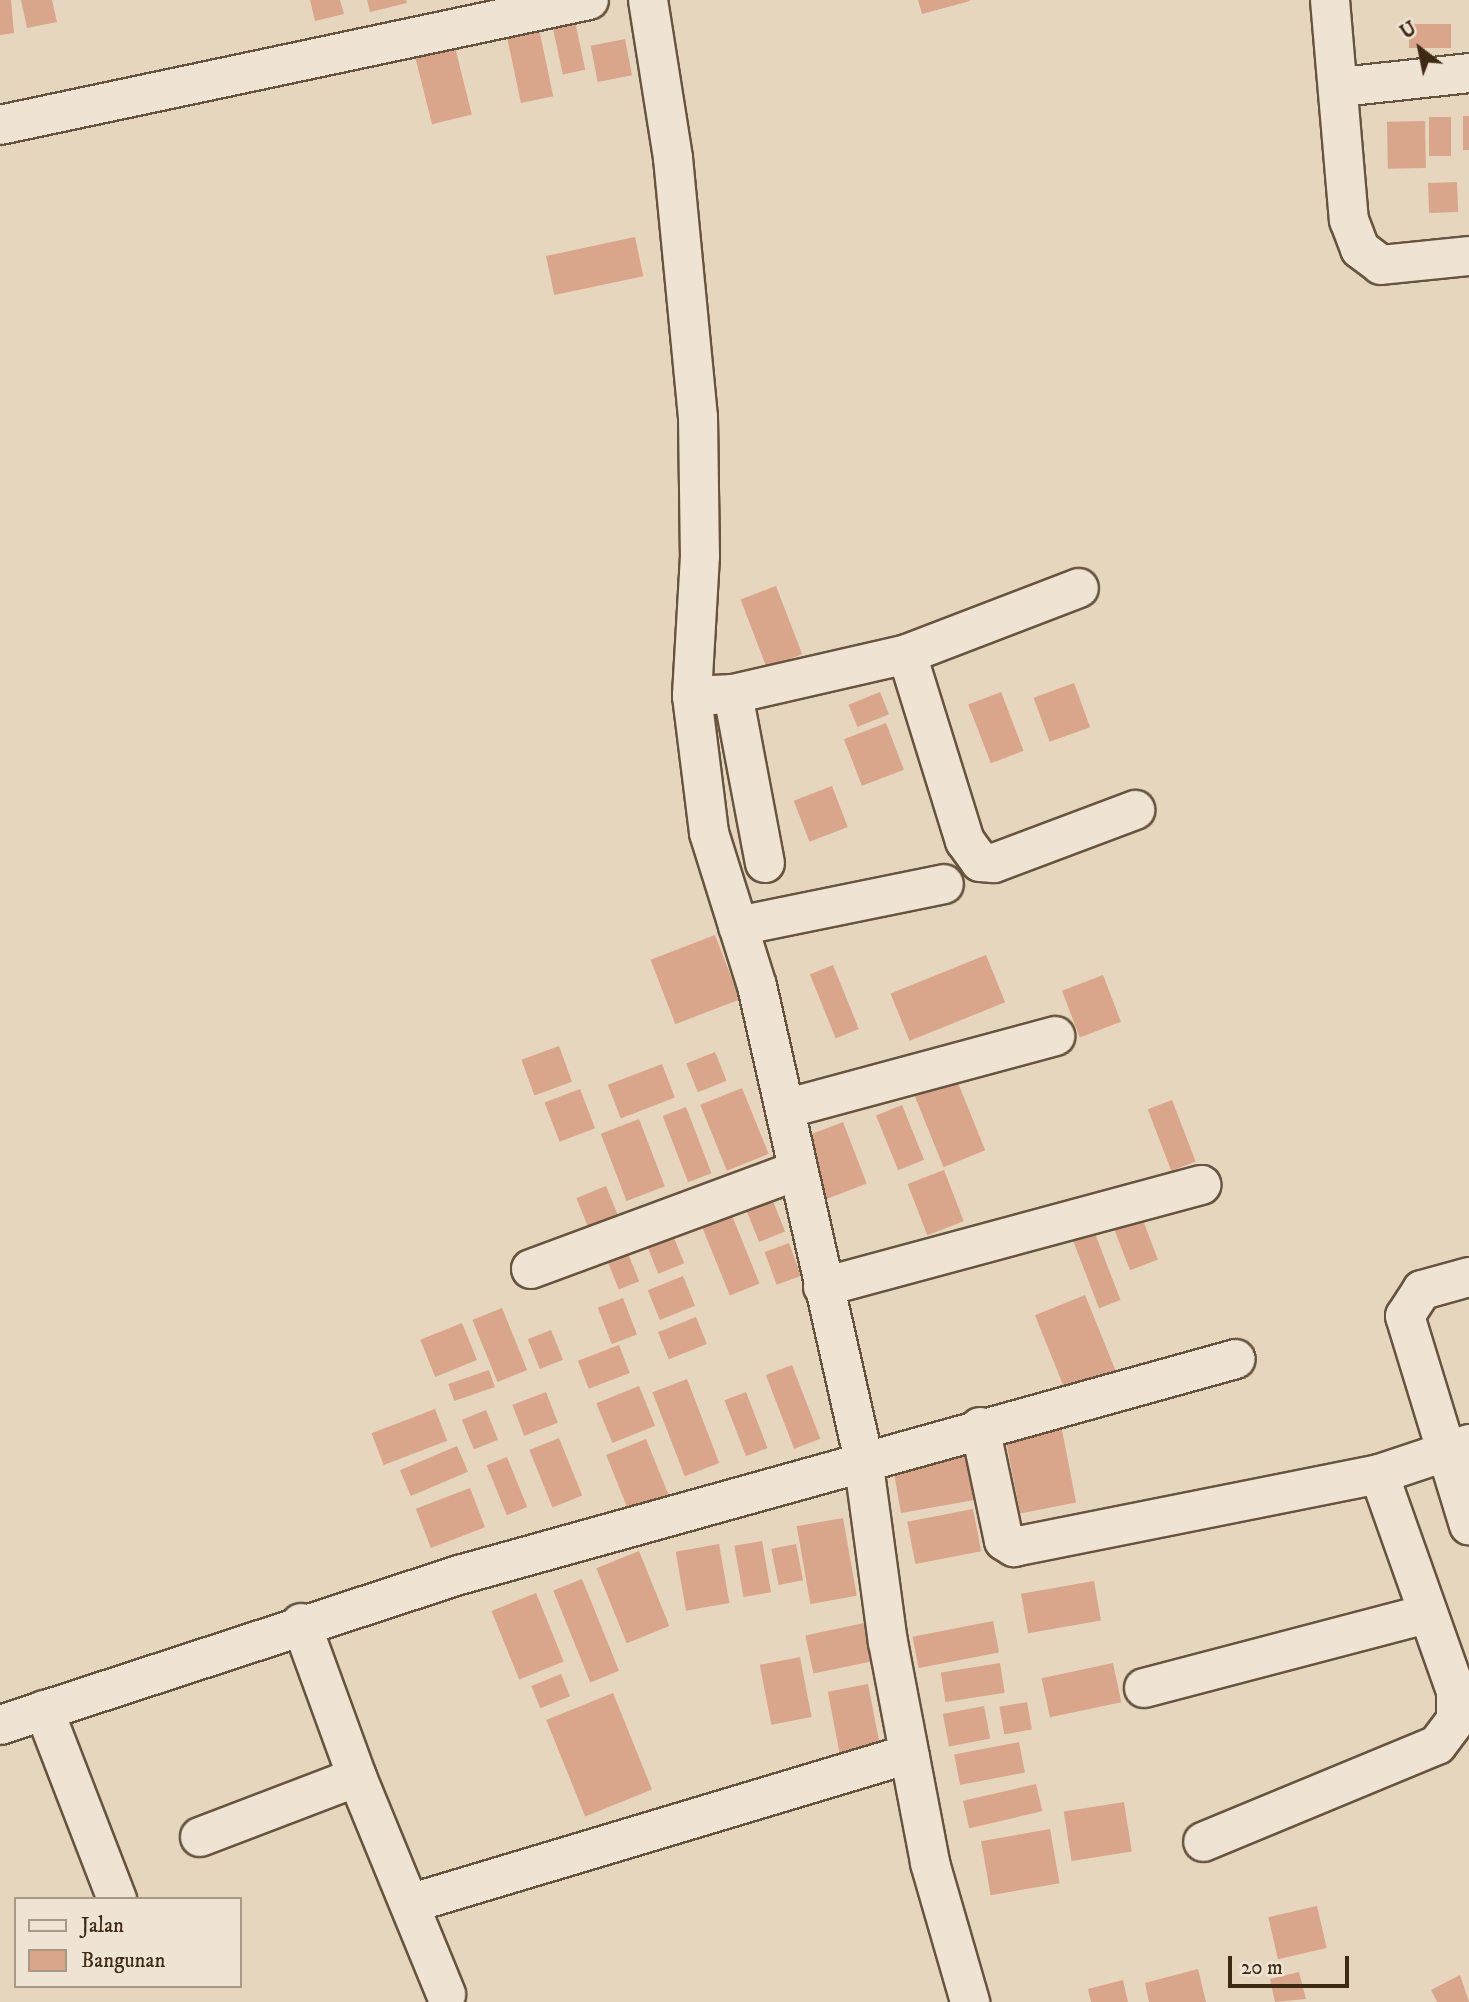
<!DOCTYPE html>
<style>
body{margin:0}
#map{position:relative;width:1469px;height:2002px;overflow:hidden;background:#e6d6bd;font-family:"IM FELL DW Pica",serif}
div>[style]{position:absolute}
.building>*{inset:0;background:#d9a68b;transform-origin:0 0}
.roads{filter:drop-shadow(2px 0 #67543e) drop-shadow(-2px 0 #67543e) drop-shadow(0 2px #67543e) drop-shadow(0 -2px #67543e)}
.minor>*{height:38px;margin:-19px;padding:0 19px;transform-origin:19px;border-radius:19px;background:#efe4d4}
span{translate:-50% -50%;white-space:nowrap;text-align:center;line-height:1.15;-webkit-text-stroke:5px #efe4d4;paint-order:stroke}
.legend{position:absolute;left:14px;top:1897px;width:228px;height:91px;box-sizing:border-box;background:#efe4d4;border:2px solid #a89987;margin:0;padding:9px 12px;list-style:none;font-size:21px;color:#3d2914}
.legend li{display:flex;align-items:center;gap:14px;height:35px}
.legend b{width:35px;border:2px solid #a89987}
.north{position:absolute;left:1385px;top:14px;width:70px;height:70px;-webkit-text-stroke:5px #efe4d4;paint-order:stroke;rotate:328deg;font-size:19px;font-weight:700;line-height:28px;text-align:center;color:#3d2914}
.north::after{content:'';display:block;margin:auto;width:24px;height:32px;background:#3d2914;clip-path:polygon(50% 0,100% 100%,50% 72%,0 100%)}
.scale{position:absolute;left:1228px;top:1956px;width:121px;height:32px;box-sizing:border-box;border:4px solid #3d2914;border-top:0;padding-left:9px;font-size:21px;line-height:24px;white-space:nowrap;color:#3d2914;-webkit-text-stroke:5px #efe4d4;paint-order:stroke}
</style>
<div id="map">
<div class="building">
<div style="clip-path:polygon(0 0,11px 0,14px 33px,0 35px)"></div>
<div style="clip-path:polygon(21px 0,52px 0,57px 22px,27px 28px)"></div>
<div style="clip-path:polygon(310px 0,340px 0,344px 14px,315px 21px)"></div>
<div style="clip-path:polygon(367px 0,406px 0,407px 3px,370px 12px)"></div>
<div style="clip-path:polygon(918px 0,970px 0,970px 1px,922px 14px)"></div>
<div style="left:573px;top:12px;width:59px;height:23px;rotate:78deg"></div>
<div style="left:536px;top:15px;width:83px;height:33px;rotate:78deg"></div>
<div style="left:1409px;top:24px;width:42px;height:24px"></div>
<div style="left:451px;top:31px;width:86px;height:41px;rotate:76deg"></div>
<div style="left:625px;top:39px;width:37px;height:35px;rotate:79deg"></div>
<div style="left:1463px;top:116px;width:6px;height:34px"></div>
<div style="left:1429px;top:117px;width:22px;height:39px"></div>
<div style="left:1425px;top:121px;width:47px;height:38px;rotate:89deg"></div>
<div style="left:1457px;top:182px;width:30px;height:29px;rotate:88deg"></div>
<div style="left:635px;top:237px;width:40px;height:91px;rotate:78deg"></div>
<div style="left:776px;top:586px;width:73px;height:38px;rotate:69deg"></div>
<div style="left:1074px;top:683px;width:47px;height:43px;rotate:70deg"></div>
<div style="left:880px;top:692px;width:24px;height:34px;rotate:68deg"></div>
<div style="left:1001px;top:692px;width:63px;height:35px;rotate:69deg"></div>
<div style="left:886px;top:723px;width:50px;height:45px;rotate:69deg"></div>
<div style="left:832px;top:786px;width:44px;height:41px;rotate:69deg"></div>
<div style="left:715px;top:935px;width:69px;height:69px;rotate:69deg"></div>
<div style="left:986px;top:955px;width:51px;height:103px;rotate:68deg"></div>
<div style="left:833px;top:965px;width:69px;height:25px;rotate:68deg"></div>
<div style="left:1103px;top:975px;width:50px;height:44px;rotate:69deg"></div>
<div style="left:559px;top:1046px;width:38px;height:40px;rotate:70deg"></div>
<div style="left:715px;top:1052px;width:31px;height:31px;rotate:68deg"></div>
<div style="left:662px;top:1064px;width:36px;height:58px;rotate:69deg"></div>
<div style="left:956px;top:1078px;width:78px;height:45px;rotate:68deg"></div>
<div style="left:742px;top:1088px;width:71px;height:45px;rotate:68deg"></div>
<div style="left:580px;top:1089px;width:42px;height:38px;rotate:69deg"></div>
<div style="left:1172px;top:1100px;width:66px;height:26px;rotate:69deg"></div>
<div style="left:902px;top:1105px;width:59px;height:28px;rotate:68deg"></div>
<div style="left:686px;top:1107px;width:71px;height:25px;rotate:69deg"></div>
<div style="left:639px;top:1119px;width:72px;height:41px;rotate:69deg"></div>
<div style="left:843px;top:1122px;width:66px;height:43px;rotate:69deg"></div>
<div style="left:944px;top:1170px;width:55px;height:39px;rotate:69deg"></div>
<div style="left:606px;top:1186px;width:43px;height:32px;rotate:68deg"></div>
<div style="left:772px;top:1199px;width:35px;height:28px;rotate:68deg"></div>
<div style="left:1139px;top:1210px;width:53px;height:30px;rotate:69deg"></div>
<div style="left:731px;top:1213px;width:76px;height:32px;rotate:68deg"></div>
<div style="left:670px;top:1228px;width:38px;height:28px;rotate:68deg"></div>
<div style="left:1094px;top:1231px;width:74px;height:23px;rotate:69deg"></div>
<div style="left:789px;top:1243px;width:35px;height:26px;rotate:70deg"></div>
<div style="left:625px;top:1246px;width:38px;height:22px;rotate:68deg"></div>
<div style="left:683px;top:1276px;width:32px;height:38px;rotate:68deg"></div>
<div style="left:1085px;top:1295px;width:88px;height:54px;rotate:68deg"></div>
<div style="left:623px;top:1298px;width:39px;height:27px;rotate:69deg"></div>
<div style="left:502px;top:1308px;width:67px;height:32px;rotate:68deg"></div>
<div style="left:696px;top:1317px;width:29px;height:41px;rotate:68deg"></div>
<div style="left:462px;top:1323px;width:40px;height:45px;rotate:68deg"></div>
<div style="left:551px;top:1330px;width:32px;height:25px;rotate:68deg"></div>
<div style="left:619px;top:1345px;width:30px;height:44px;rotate:69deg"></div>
<div style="left:792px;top:1365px;width:79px;height:28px;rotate:69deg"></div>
<div style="left:489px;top:1370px;width:18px;height:43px;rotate:71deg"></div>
<div style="left:687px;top:1379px;width:90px;height:37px;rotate:69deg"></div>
<div style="left:639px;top:1386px;width:43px;height:46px;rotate:68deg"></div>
<div style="left:546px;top:1392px;width:33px;height:36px;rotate:69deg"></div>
<div style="left:746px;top:1392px;width:60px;height:23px;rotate:69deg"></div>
<div style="left:435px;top:1409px;width:34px;height:68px;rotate:69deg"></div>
<div style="left:486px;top:1410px;width:32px;height:26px;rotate:68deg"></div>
<div style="left:1061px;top:1425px;width:79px;height:57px;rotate:79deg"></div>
<div style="left:559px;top:1438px;width:62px;height:32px;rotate:68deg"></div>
<div style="left:646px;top:1439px;width:68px;height:43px;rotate:68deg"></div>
<div style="left:457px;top:1446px;width:28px;height:62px;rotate:67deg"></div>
<div style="left:971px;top:1455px;width:45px;height:79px;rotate:80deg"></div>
<div style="left:507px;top:1457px;width:54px;height:22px;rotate:68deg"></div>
<div style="left:470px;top:1488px;width:42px;height:58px;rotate:69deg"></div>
<div style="left:973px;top:1509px;width:43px;height:67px;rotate:79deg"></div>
<div style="left:843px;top:1518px;width:79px;height:47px;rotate:80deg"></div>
<div style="left:762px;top:1541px;width:52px;height:28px;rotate:80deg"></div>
<div style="left:719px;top:1544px;width:60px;height:44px;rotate:80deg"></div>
<div style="left:796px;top:1544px;width:37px;height:25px;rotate:79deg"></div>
<div style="left:639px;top:1551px;width:81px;height:46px;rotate:68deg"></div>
<div style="left:582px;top:1579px;width:99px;height:31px;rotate:68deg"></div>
<div style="left:1094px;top:1581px;width:40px;height:74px;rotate:80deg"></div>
<div style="left:536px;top:1593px;width:74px;height:48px;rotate:68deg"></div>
<div style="left:993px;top:1621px;width:32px;height:82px;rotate:79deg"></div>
<div style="left:864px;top:1623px;width:39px;height:60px;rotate:78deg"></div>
<div style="left:800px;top:1657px;width:61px;height:41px;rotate:79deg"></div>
<div style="left:1000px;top:1663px;width:30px;height:60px;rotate:81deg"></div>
<div style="left:1113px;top:1663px;width:40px;height:73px;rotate:78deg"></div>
<div style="left:561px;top:1674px;width:24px;height:32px;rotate:68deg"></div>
<div style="left:868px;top:1684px;width:65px;height:41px;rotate:79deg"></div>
<div style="left:613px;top:1693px;width:104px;height:72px;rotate:68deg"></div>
<div style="left:1027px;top:1702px;width:28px;height:28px;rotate:80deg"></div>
<div style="left:984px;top:1706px;width:33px;height:42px;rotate:79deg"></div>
<div style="left:1019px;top:1742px;width:31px;height:66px;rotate:79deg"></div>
<div style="left:1036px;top:1784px;width:28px;height:75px;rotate:77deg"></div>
<div style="left:1124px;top:1802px;width:50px;height:61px;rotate:81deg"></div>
<div style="left:1050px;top:1829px;width:55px;height:70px;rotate:80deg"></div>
<div style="left:1317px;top:1906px;width:43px;height:50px;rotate:77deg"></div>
<div style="clip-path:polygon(1198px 1969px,1206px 2002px,1149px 2002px,1145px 1983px)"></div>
<div style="clip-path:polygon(1299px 1972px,1306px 1999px,1275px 2002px,1270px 1979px)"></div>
<div style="clip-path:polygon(1460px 1975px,1469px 2002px,1437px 2002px,1431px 1990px)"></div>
<div style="clip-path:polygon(1123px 1980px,1128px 2002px,1091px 2002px,1088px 1989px)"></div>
</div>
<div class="roads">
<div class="minor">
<div style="left:648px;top:0;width:160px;rotate:81deg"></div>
<div style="left:673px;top:158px;width:260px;rotate:84.5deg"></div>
<div style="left:698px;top:417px;width:139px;rotate:89.2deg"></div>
<div style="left:700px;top:556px;width:140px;rotate:93.3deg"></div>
<div style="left:692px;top:696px;width:138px;rotate:82.9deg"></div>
<div style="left:709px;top:833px;width:160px;rotate:72.6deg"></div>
<div style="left:757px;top:986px;width:484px;rotate:77.3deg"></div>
<div style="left:863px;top:1458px;width:186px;rotate:82.3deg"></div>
<div style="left:888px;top:1642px;width:225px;rotate:79.2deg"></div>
<div style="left:930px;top:1863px;width:145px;rotate:73.9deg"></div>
<div style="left:1330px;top:0;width:221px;rotate:85.1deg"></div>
<div style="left:1349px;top:220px;width:31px;rotate:69deg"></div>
<div style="left:1360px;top:249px;width:26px;rotate:37deg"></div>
<div style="left:1381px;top:265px;width:88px;rotate:-5.8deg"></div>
<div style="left:1341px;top:87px;width:129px;rotate:-6.2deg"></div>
<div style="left:0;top:125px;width:602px;rotate:-11.98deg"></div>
<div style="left:907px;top:654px;width:196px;rotate:72.8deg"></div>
<div style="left:965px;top:841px;width:26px;rotate:54deg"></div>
<div style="left:980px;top:862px;width:14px;rotate:4deg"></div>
<div style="left:994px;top:863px;width:151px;rotate:-20.6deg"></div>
<div style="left:733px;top:694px;width:172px;rotate:79.3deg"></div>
<div style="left:692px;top:696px;width:41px;rotate:-2.8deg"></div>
<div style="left:733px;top:694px;width:179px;rotate:-12.9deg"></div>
<div style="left:907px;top:654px;width:184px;rotate:-21deg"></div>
<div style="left:738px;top:926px;width:210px;rotate:-11.5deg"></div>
<div style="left:785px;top:1109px;width:280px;rotate:-15.1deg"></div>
<div style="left:531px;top:1269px;width:285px;rotate:-20.3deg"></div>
<div style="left:1469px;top:1277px;width:49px;rotate:164.5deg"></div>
<div style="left:1422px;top:1290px;width:31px;rotate:123deg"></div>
<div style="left:1405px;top:1316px;width:219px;rotate:73deg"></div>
<div style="left:823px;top:1287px;width:392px;rotate:-15.1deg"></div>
<div style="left:980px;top:1427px;width:116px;rotate:78.1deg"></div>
<div style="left:1004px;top:1541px;width:12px;rotate:31deg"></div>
<div style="left:1014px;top:1547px;width:372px;rotate:-11.3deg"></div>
<div style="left:1379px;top:1474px;width:231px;rotate:70.5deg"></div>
<div style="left:1456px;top:1692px;width:28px;rotate:90deg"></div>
<div style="left:1456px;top:1720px;width:31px;rotate:127deg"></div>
<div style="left:1437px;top:1745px;width:253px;rotate:157.5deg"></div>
<div style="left:1379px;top:1474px;width:95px;rotate:-18.4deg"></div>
<div style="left:301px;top:1623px;width:164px;rotate:70deg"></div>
<div style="left:1144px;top:1688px;width:292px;rotate:-14.7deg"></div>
<div style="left:44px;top:1710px;width:203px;rotate:68.9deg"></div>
<div style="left:0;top:1725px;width:483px;rotate:-18.1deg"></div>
<div style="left:459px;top:1575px;width:806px;rotate:-15.54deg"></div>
<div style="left:200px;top:1837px;width:168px;rotate:-20.9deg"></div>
<div style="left:357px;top:1777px;width:235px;rotate:67.7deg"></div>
<div style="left:412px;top:1903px;width:519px;rotate:-16.69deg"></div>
</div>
</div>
<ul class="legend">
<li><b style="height:9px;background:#efe4d4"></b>Jalan</li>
<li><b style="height:19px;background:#d9a68b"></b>Bangunan</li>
</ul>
<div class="north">U</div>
<div class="scale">20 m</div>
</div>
